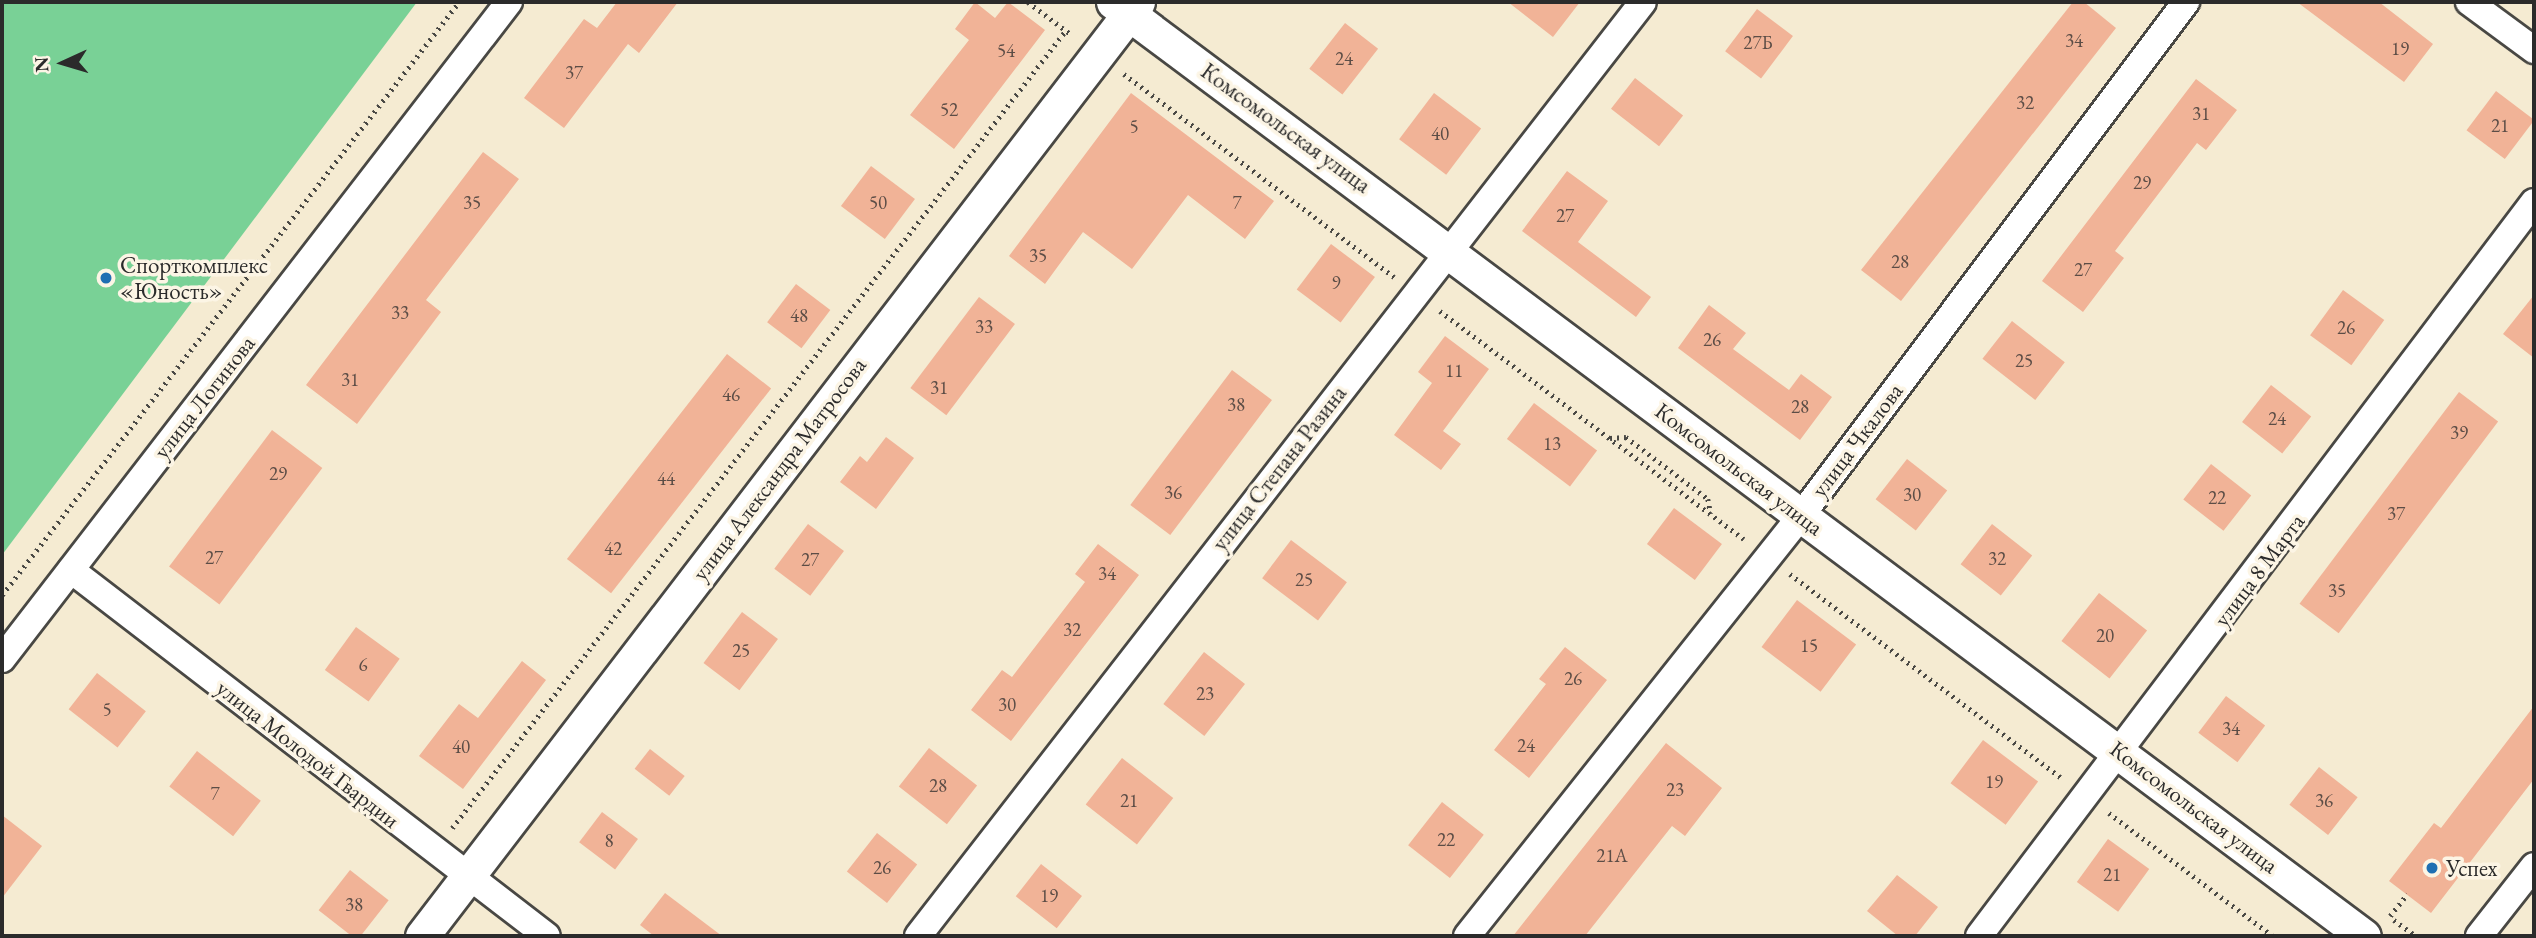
<!DOCTYPE html>
<meta charset="utf-8">
<style>
body{margin:0}
#map{position:relative;width:2536px;height:938px;overflow:hidden;background:#f5ebd2;font-family:"EB Garamond",serif}
div>[style]{position:absolute}
.green>*{inset:0;background:#79d196}
.building>*{inset:0;background:#f1b397;transform-origin:0 0}
.path>*{height:4.5px;margin-top:-2.25px;transform-origin:0;background:repeating-linear-gradient(90deg,#494844 0 2px,transparent 0 7px)}
.roads{filter:drop-shadow(2px 0 #494844) drop-shadow(-2px 0 #494844) drop-shadow(0 2px #494844) drop-shadow(0 -2px #494844)}
.minor>*{height:26px;margin:-13px;padding:0 13px;transform-origin:13px;border-radius:13px;background:#fff}
.tertiary>*{height:33px;margin:-16.5px;padding:0 16.5px;transform-origin:16.5px;border-radius:16.5px;background:#fff}
.dots>*{width:19px;height:19px;translate:-50% -50%;box-sizing:border-box;border:4px solid #fcf5e5;border-radius:50%}
span{translate:-50% -50%;white-space:nowrap;text-align:center;line-height:1.15;-webkit-text-stroke:7px #fcf5e5;paint-order:stroke}
.number-label{font-size:19px;color:#5c4d46}
.number-label span{-webkit-text-stroke-width:0}
.street-label{font-size:23px;color:#2b2b2b}
.poi-label{font-size:23px;color:#2b2b2b}
.left{translate:0 -50%;text-align:left}
.frame{position:absolute;inset:0;border:4px solid #2b2b2b;pointer-events:none}
.north{position:absolute;left:28px;top:28px;width:70px;height:70px;-webkit-text-stroke:5px #fcf5e5;paint-order:stroke;rotate:266deg;font-size:19px;font-weight:700;line-height:28px;text-align:center;color:#2b2b2b}
.north::after{content:'';display:block;margin:auto;width:24px;height:32px;background:#2b2b2b;clip-path:polygon(50% 0,100% 100%,50% 72%,0 100%)}
</style>
<div id="map">
<div class="green">
<div style="clip-path:polygon(2px 2px,417px 2px,2px 555px)"></div>
</div>
<div class="building">
<div style="clip-path:polygon(617px 2px,678px 2px,639px 53px,628px 44px,564px 128px,524px 98px,584px 19px,597px 28px)"></div>
<div style="clip-path:polygon(975px 2px,995px 18px,1008px 2px,1045px 30px,954px 149px,910px 115px,969px 40px,955px 29px)"></div>
<div style="clip-path:polygon(1508px 2px,1580px 2px,1553px 37px)"></div>
<div style="clip-path:polygon(2073px 2px,2084px 2px,2116px 28px,1901px 301px,1861px 270px)"></div>
<div style="clip-path:polygon(2297px 2px,2379px 2px,2433px 44px,2404px 82px)"></div>
<div style="left:1757px;top:9px;width:45px;height:53px;rotate:37deg"></div>
<div style="left:1345px;top:23px;width:42px;height:58px;rotate:38deg"></div>
<div style="left:1635px;top:78px;width:61px;height:39px;rotate:38deg"></div>
<div style="clip-path:polygon(2196px 79px,2237px 110px,2206px 150px,2197px 143px,2115px 251px,2124px 258px,2083px 312px,2042px 281px)"></div>
<div style="left:2496px;top:91px;width:48px;height:49px;rotate:37deg"></div>
<div style="clip-path:polygon(1131px 93px,1274px 201px,1245px 239px,1188px 195px,1132px 269px,1083px 232px,1045px 284px,1009px 256px)"></div>
<div style="left:1434px;top:93px;width:59px;height:58px;rotate:37deg"></div>
<div style="clip-path:polygon(483px 152px,519px 179px,426px 300px,441px 312px,357px 424px,306px 385px)"></div>
<div style="left:871px;top:166px;width:55px;height:50px;rotate:37deg"></div>
<div style="clip-path:polygon(1567px 171px,1608px 201px,1578px 242px,1651px 297px,1636px 317px,1522px 231px)"></div>
<div style="left:1331px;top:244px;width:55px;height:57px;rotate:37deg"></div>
<div style="left:796px;top:284px;width:43px;height:48px;rotate:37deg"></div>
<div style="left:2343px;top:290px;width:51px;height:56px;rotate:36deg"></div>
<div style="clip-path:polygon(2534px 295px,2534px 358px,2503px 334px)"></div>
<div style="left:979px;top:297px;width:45px;height:114px;rotate:37deg"></div>
<div style="clip-path:polygon(1709px 305px,1746px 333px,1733px 349px,1789px 390px,1801px 374px,1832px 397px,1800px 440px,1678px 348px)"></div>
<div style="left:2012px;top:321px;width:67px;height:48px;rotate:38deg"></div>
<div style="clip-path:polygon(1445px 336px,1489px 369px,1443px 431px,1461px 444px,1441px 470px,1394px 435px,1432px 383px,1418px 372px)"></div>
<div style="left:727px;top:354px;width:56px;height:260px;rotate:38deg"></div>
<div style="left:1232px;top:370px;width:50px;height:169px;rotate:37deg"></div>
<div style="left:2271px;top:385px;width:51px;height:47px;rotate:38deg"></div>
<div style="left:2459px;top:392px;width:49px;height:265px;rotate:37deg"></div>
<div style="left:1534px;top:403px;width:79px;height:45px;rotate:37deg"></div>
<div style="left:272px;top:430px;width:63px;height:171px;rotate:37deg"></div>
<div style="clip-path:polygon(886px 437px,914px 458px,876px 509px,840px 482px,860px 456px,867px 462px)"></div>
<div style="left:1907px;top:459px;width:51px;height:51px;rotate:38deg"></div>
<div style="left:2211px;top:464px;width:51px;height:45px;rotate:38deg"></div>
<div style="left:1674px;top:508px;width:60px;height:45px;rotate:37deg"></div>
<div style="left:808px;top:524px;width:45px;height:56px;rotate:37deg"></div>
<div style="left:1992px;top:524px;width:51px;height:51px;rotate:38deg"></div>
<div style="left:1291px;top:540px;width:70px;height:48px;rotate:37deg"></div>
<div style="clip-path:polygon(1098px 544px,1139px 575px,1011px 741px,971px 710px,1002px 670px,1012px 677px,1085px 582px,1075px 574px)"></div>
<div style="left:2099px;top:593px;width:61px;height:61px;rotate:38deg"></div>
<div style="left:1797px;top:600px;width:74px;height:59px;rotate:37deg"></div>
<div style="left:742px;top:612px;width:45px;height:64px;rotate:37deg"></div>
<div style="left:356px;top:627px;width:54px;height:53px;rotate:36deg"></div>
<div style="clip-path:polygon(1565px 647px,1607px 680px,1529px 778px,1494px 750px,1546px 684px,1539px 679px)"></div>
<div style="left:1204px;top:652px;width:52px;height:66px;rotate:38deg"></div>
<div style="clip-path:polygon(522px 661px,546px 680px,463px 789px,419px 756px,459px 704px,478px 718px)"></div>
<div style="left:97px;top:673px;width:62px;height:46px;rotate:38deg"></div>
<div style="left:2226px;top:696px;width:49px;height:46px;rotate:37deg"></div>
<div style="clip-path:polygon(2534px 706px,2534px 779px,2431px 913px,2389px 881px,2434px 823px,2441px 828px)"></div>
<div style="left:1983px;top:740px;width:69px;height:54px;rotate:37deg"></div>
<div style="clip-path:polygon(1666px 743px,1722px 788px,1685px 836px,1672px 826px,1585px 936px,1513px 936px)"></div>
<div style="left:929px;top:748px;width:61px;height:49px;rotate:38deg"></div>
<div style="left:650px;top:749px;width:44px;height:25px;rotate:38deg"></div>
<div style="left:197px;top:751px;width:81px;height:45px;rotate:38deg"></div>
<div style="left:1122px;top:758px;width:65px;height:59px;rotate:38deg"></div>
<div style="left:2319px;top:767px;width:49px;height:48px;rotate:38deg"></div>
<div style="left:1442px;top:802px;width:53px;height:55px;rotate:38deg"></div>
<div style="left:602px;top:812px;width:45px;height:38px;rotate:37deg"></div>
<div style="clip-path:polygon(2px 815px,42px 846px,2px 898px)"></div>
<div style="left:877px;top:833px;width:51px;height:49px;rotate:38deg"></div>
<div style="left:2108px;top:839px;width:51px;height:53px;rotate:36deg"></div>
<div style="left:1041px;top:864px;width:52px;height:41px;rotate:38deg"></div>
<div style="left:350px;top:870px;width:49px;height:51px;rotate:38deg"></div>
<div style="clip-path:polygon(1897px 875px,1938px 907px,1915px 936px,1898px 936px,1867px 911px)"></div>
<div style="clip-path:polygon(665px 893px,722px 936px,654px 936px,640px 925px)"></div>
</div>
<div class="path">
<div style="left:1028px;top:2px;width:55px;rotate:36.9deg"></div>
<div style="left:1124px;top:74px;width:338px;rotate:36.9deg"></div>
<div style="left:1440px;top:311px;width:380px;rotate:36.9deg"></div>
<div style="left:1610px;top:438px;width:16px;rotate:-4deg"></div>
<div style="left:1626px;top:437px;width:103px;rotate:37.1deg"></div>
<div style="left:1708px;top:499px;width:15px;rotate:79deg"></div>
<div style="left:1790px;top:574px;width:341px;rotate:36.9deg"></div>
<div style="left:2px;top:595px;width:749px;rotate:-52.38deg"></div>
<div style="left:2109px;top:813px;width:205px;rotate:36.9deg"></div>
<div style="left:452px;top:828px;width:1007px;rotate:-52.42deg"></div>
<div style="left:2390px;top:916px;width:28px;rotate:-52deg"></div>
<div style="left:2394px;top:920px;width:27px;rotate:36deg"></div>
</div>
<div class="roads">
<div class="minor">
<div style="left:2469px;top:2px;width:81px;rotate:36.4deg"></div>
<div style="left:71px;top:570px;width:600px;rotate:37.56deg"></div>
<div style="left:2px;top:659px;width:830px;rotate:-52.34deg"></div>
<div style="left:918px;top:936px;width:1182px;rotate:-52.18deg"></div>
<div style="left:1467px;top:936px;width:535px;rotate:-51.52deg"></div>
<div style="left:1800px;top:517px;width:644px;rotate:-53.15deg"></div>
<div style="left:1979px;top:936px;width:920px;rotate:-52.91deg"></div>
<div style="left:2479px;top:936px;width:89px;rotate:-51.8deg"></div>
</div>
<div class="tertiary">
<div style="left:1113px;top:2px;width:1561px;rotate:36.75deg"></div>
<div style="left:422px;top:936px;width:1177px;rotate:-52.53deg"></div>
</div>
</div>
<div class="dots">
<div style="left:106px;top:278px;background:#1f6fb2"></div>
<div style="left:2432px;top:868px;background:#1f6fb2"></div>
</div>
<div class="number-label">
<span style="left:2074px;top:41px">34</span>
<span style="left:1758px;top:43px">27Б</span>
<span style="left:2400px;top:49px">19</span>
<span style="left:1006px;top:51px">54</span>
<span style="left:1344px;top:59px">24</span>
<span style="left:574px;top:73px">37</span>
<span style="left:2025px;top:103px">32</span>
<span style="left:949px;top:110px">52</span>
<span style="left:2201px;top:114px">31</span>
<span style="left:2500px;top:126px">21</span>
<span style="left:1134px;top:127px">5</span>
<span style="left:1440px;top:134px">40</span>
<span style="left:2142px;top:183px">29</span>
<span style="left:472px;top:203px">35</span>
<span style="left:878px;top:203px">50</span>
<span style="left:1237px;top:203px">7</span>
<span style="left:1565px;top:216px">27</span>
<span style="left:1038px;top:256px">35</span>
<span style="left:1900px;top:262px">28</span>
<span style="left:2083px;top:270px">27</span>
<span style="left:1336px;top:283px">9</span>
<span style="left:400px;top:313px">33</span>
<span style="left:799px;top:316px">48</span>
<span style="left:984px;top:327px">33</span>
<span style="left:2346px;top:328px">26</span>
<span style="left:1712px;top:340px">26</span>
<span style="left:2024px;top:361px">25</span>
<span style="left:1454px;top:371px">11</span>
<span style="left:350px;top:380px">31</span>
<span style="left:939px;top:388px">31</span>
<span style="left:731px;top:395px">46</span>
<span style="left:1236px;top:405px">38</span>
<span style="left:1800px;top:407px">28</span>
<span style="left:2277px;top:419px">24</span>
<span style="left:2459px;top:433px">39</span>
<span style="left:1552px;top:444px">13</span>
<span style="left:278px;top:474px">29</span>
<span style="left:666px;top:479px">44</span>
<span style="left:1173px;top:493px">36</span>
<span style="left:1912px;top:495px">30</span>
<span style="left:2217px;top:498px">22</span>
<span style="left:2396px;top:514px">37</span>
<span style="left:613px;top:549px">42</span>
<span style="left:214px;top:558px">27</span>
<span style="left:1997px;top:559px">32</span>
<span style="left:810px;top:560px">27</span>
<span style="left:1107px;top:574px">34</span>
<span style="left:1304px;top:580px">25</span>
<span style="left:2337px;top:591px">35</span>
<span style="left:1072px;top:630px">32</span>
<span style="left:2105px;top:636px">20</span>
<span style="left:1809px;top:646px">15</span>
<span style="left:741px;top:651px">25</span>
<span style="left:363px;top:665px">6</span>
<span style="left:1573px;top:679px">26</span>
<span style="left:1205px;top:694px">23</span>
<span style="left:1007px;top:705px">30</span>
<span style="left:107px;top:710px">5</span>
<span style="left:2231px;top:729px">34</span>
<span style="left:1526px;top:746px">24</span>
<span style="left:461px;top:747px">40</span>
<span style="left:1994px;top:782px">19</span>
<span style="left:938px;top:786px">28</span>
<span style="left:1675px;top:790px">23</span>
<span style="left:215px;top:794px">7</span>
<span style="left:1129px;top:801px">21</span>
<span style="left:2324px;top:801px">36</span>
<span style="left:1446px;top:840px">22</span>
<span style="left:609px;top:841px">8</span>
<span style="left:1612px;top:856px">21А</span>
<span style="left:882px;top:868px">26</span>
<span style="left:2112px;top:875px">21</span>
<span style="left:1049px;top:896px">19</span>
<span style="left:354px;top:905px">38</span>
</div>
<div class="street-label">
<span style="left:1286px;top:128px;rotate:36deg">Комсомольская улица</span>
<span style="left:204px;top:397px;rotate:-52deg">улица Логинова</span>
<span style="left:1857px;top:440px;rotate:-53deg">улица Чкалова</span>
<span style="left:1279px;top:468px;rotate:-52deg">улица Степана Разина</span>
<span style="left:779px;top:469px;rotate:-53deg">улица Александра Матросова</span>
<span style="left:1739px;top:469px;rotate:37deg">Комсомольская улица</span>
<span style="left:2259px;top:570px;rotate:-53deg">улица 8 Марта</span>
<span style="left:308px;top:754px;rotate:38deg">улица Молодой Гвардии</span>
<span style="left:2194px;top:807px;rotate:37deg">Комсомольская улица</span>
</div>
<div class="poi-label">
<span class="left" style="left:120px;top:278px">Спорткомплекс<br>«Юность»</span>
<span class="left" style="left:2446px;top:868px">Успех</span>
</div>
<div class="frame"></div>
<div class="north">N</div>
</div>
